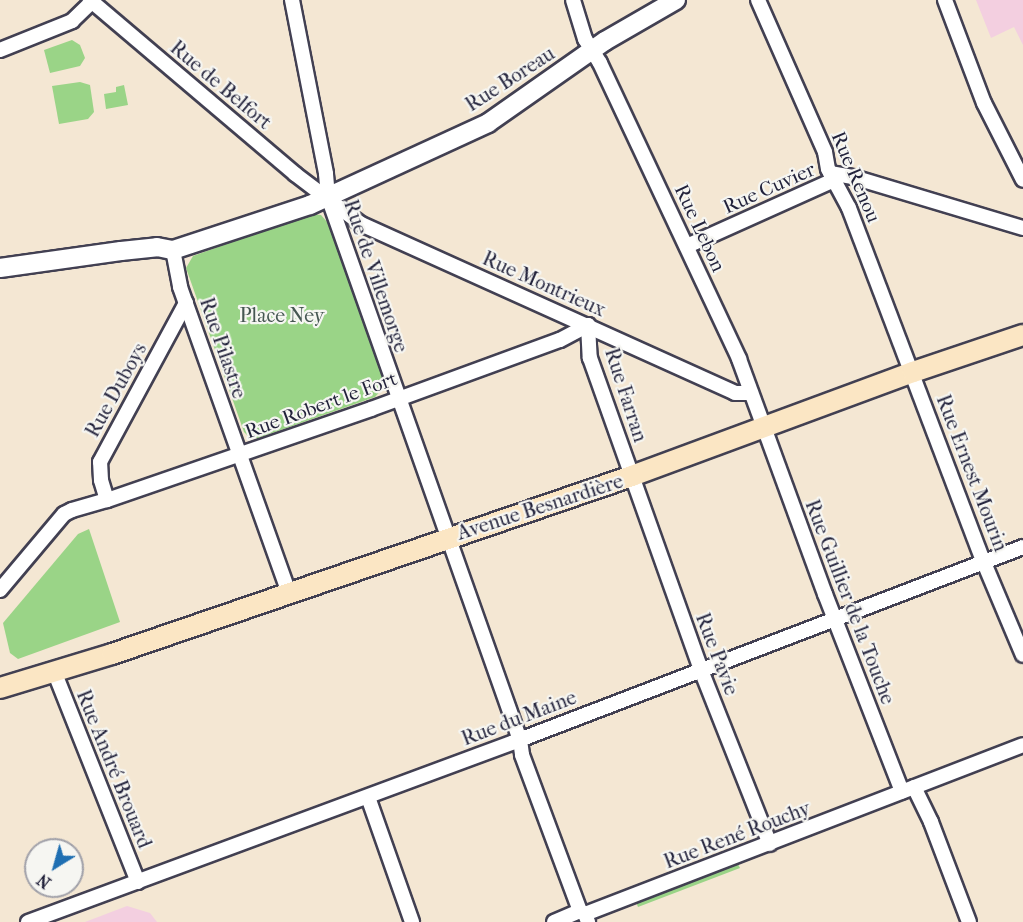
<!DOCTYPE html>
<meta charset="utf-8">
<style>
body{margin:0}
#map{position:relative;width:1023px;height:922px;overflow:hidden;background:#f4e7d3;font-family:"IM FELL French Canon",serif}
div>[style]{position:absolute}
.built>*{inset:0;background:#f3cfe0}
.green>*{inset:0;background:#9ad487}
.roads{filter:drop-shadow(2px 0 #424052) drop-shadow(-2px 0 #424052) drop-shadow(0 2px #424052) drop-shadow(0 -2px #424052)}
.minor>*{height:14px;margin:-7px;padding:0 7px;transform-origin:7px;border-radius:7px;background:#fff}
.tertiary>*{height:18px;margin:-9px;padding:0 9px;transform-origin:9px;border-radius:9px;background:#fff}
.secondary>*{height:20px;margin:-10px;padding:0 10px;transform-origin:10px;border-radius:10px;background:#fbe6c4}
span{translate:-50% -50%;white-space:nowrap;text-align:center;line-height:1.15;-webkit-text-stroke:4.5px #f6f6f2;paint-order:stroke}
.street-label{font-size:20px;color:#22223b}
.park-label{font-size:20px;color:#465752}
.north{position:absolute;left:24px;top:838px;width:60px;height:60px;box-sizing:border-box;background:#f6f6f2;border:2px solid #a1a1a9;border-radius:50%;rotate:217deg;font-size:16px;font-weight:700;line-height:24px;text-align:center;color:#22223b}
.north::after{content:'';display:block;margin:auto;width:21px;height:27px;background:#1f6fb2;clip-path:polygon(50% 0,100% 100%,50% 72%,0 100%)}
</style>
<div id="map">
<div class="built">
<div style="clip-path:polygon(976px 0,1023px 0,1023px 45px,1014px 27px,991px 38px)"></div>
<div style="clip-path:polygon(127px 906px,150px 913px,157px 922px,85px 922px)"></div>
</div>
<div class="green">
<div style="clip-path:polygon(72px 40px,80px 45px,85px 58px,80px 66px,50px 73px,44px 50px)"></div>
<div style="clip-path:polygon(80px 82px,90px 85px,94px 112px,88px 119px,59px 124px,52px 86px)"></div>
<div style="clip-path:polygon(124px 85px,128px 105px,106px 109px,104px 94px,116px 92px,116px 87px)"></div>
<div style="clip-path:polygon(311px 214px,321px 215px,328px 223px,386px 385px,375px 397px,258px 438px,250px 438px,244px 432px,186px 268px,193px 256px)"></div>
<div style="clip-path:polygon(89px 529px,120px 622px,18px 659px,10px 653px,3px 623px,78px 534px)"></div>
<div style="clip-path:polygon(738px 864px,740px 868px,638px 907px,636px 902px)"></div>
</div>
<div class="roads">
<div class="minor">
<div style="left:90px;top:0;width:269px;rotate:40.3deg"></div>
<div style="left:295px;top:174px;width:83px;rotate:37.1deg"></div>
<div style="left:361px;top:224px;width:410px;rotate:24.3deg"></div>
<div style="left:735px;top:393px;width:16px"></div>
<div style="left:292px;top:0;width:177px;rotate:78.9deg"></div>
<div style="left:326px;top:174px;width:23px;rotate:85deg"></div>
<div style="left:328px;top:197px;width:576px;rotate:70.53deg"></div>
<div style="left:520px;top:740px;width:15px;rotate:82deg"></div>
<div style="left:522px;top:755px;width:166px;rotate:69.6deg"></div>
<div style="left:580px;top:911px;width:6px;rotate:31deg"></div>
<div style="left:585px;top:914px;width:9px;rotate:69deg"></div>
<div style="left:573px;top:0;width:41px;rotate:72.9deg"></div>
<div style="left:585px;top:39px;width:28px;rotate:58deg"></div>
<div style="left:600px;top:63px;width:327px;rotate:64.8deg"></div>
<div style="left:739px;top:359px;width:250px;rotate:69.9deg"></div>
<div style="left:825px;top:594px;width:212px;rotate:68.7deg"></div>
<div style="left:758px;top:0;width:166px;rotate:66.2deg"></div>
<div style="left:825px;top:152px;width:17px;rotate:80deg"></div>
<div style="left:828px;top:169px;width:44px;rotate:61.7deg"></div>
<div style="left:849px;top:208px;width:374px;rotate:69.2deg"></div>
<div style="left:982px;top:558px;width:105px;rotate:67.1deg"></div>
<div style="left:945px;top:0;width:110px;rotate:69.3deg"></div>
<div style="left:984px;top:103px;width:86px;rotate:63.1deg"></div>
<div style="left:0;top:50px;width:78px;rotate:-21.9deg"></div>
<div style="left:72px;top:21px;width:28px;rotate:-44deg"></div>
<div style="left:830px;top:173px;width:23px;rotate:10deg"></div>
<div style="left:853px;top:177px;width:177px;rotate:16.7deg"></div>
<div style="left:687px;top:246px;width:161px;rotate:-24.2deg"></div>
<div style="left:173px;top:250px;width:38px;rotate:79deg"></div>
<div style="left:180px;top:287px;width:325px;rotate:70.4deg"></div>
<div style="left:107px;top:500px;width:21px;rotate:-107deg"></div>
<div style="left:101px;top:480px;width:18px;rotate:-93deg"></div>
<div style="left:100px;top:462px;width:181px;rotate:-61.6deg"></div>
<div style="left:0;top:590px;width:99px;rotate:-49.9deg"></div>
<div style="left:64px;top:514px;width:9px;rotate:-27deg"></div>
<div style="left:72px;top:510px;width:36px;rotate:-16deg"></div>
<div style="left:107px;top:500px;width:279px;rotate:-19deg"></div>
<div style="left:371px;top:409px;width:201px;rotate:-20.1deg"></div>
<div style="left:560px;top:340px;width:32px;rotate:-28deg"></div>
<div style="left:588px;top:325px;width:33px;rotate:87deg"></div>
<div style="left:590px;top:358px;width:331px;rotate:70.4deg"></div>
<div style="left:701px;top:670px;width:187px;rotate:68.4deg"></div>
<div style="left:54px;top:671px;width:227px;rotate:68.3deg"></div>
<div style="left:914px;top:787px;width:39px;rotate:64deg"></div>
<div style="left:931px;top:822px;width:107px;rotate:69.2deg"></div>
<div style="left:368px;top:797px;width:133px;rotate:70.6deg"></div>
<div style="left:585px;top:914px;width:469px;rotate:-21.1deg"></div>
<div style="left:28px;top:922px;width:518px;rotate:-20.32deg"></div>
<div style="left:514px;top:742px;width:545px;rotate:-20.96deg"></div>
<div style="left:554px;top:922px;width:28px;rotate:-23deg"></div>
</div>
<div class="tertiary">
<div style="left:0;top:268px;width:122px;rotate:-8deg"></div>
<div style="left:121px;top:251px;width:36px;rotate:-6deg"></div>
<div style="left:157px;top:247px;width:16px;rotate:11deg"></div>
<div style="left:173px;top:250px;width:144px;rotate:-18.2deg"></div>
<div style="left:310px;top:205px;width:196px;rotate:-24.7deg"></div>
<div style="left:488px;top:123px;width:143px;rotate:-35deg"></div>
<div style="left:605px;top:41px;width:82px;rotate:-30deg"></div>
</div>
<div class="secondary">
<div style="left:0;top:688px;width:117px;rotate:-16.9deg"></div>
<div style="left:112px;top:654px;width:550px;rotate:-18.9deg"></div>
<div style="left:632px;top:476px;width:300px;rotate:-20.3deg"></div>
<div style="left:913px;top:372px;width:116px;rotate:-18.6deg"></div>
</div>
</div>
<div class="street-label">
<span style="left:510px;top:79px;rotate:-33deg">Rue Boreau</span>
<span style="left:221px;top:85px;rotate:40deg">Rue de Belfort</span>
<span style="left:856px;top:177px;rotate:67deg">Rue Renou</span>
<span style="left:769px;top:188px;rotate:-24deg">Rue Cuvier</span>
<span style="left:700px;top:228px;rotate:65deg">Rue Lebon</span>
<span style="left:376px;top:276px;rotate:71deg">Rue de Villemorge</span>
<span style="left:544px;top:284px;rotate:24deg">Rue Montrieux</span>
<span style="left:223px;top:348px;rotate:71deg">Rue Pilastre</span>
<span style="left:116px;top:390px;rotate:-61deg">Rue Duboys</span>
<span style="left:626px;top:395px;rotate:72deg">Rue Farran</span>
<span style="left:321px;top:405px;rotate:-20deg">Rue Robert le Fort</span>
<span style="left:972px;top:473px;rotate:69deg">Rue Ernest Mourin</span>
<span style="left:540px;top:507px;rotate:-18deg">Avenue Besnardière</span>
<span style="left:850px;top:602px;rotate:69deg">Rue Guillier de la Touche</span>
<span style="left:717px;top:654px;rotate:69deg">Rue Pavie</span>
<span style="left:519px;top:718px;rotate:-21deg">Rue du Maine</span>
<span style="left:114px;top:769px;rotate:68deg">Rue André Brouard</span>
<span style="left:737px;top:835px;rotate:-21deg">Rue René Rouchy</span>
</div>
<div class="park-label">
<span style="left:282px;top:315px">Place Ney</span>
</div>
<div class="north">N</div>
</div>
